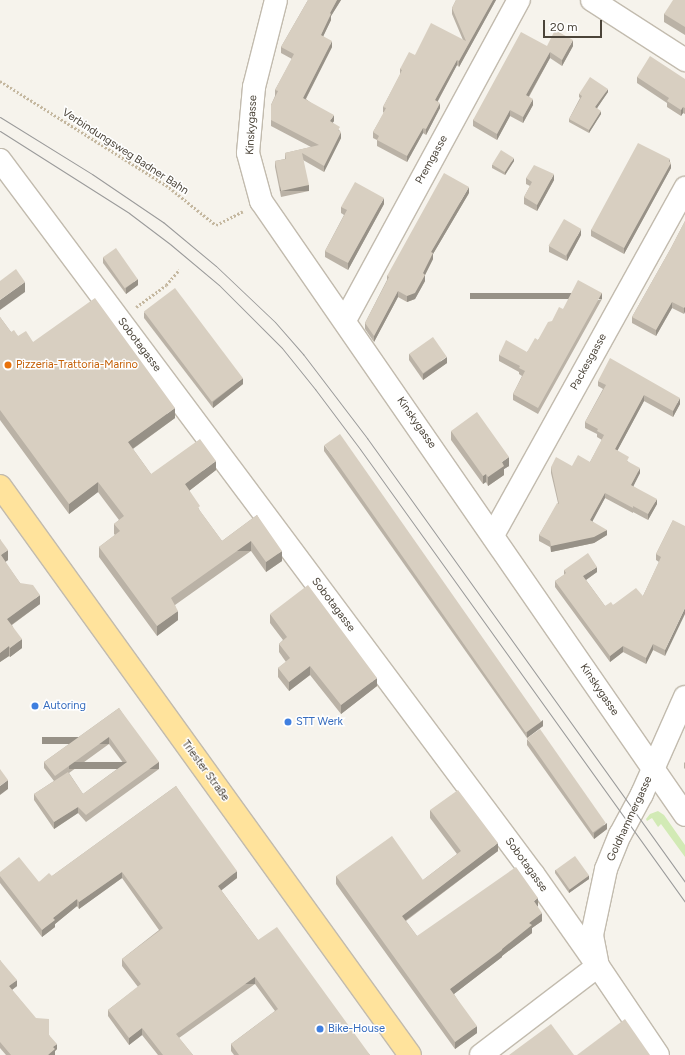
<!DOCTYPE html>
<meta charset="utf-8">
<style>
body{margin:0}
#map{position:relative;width:685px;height:1055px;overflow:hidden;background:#f6f3ec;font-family:Figtree,sans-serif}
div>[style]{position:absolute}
.green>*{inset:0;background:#d2eab5}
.path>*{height:2.5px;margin-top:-1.25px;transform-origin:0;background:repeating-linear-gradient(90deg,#c4b79f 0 2px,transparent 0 4px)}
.roads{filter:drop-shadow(1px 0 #c2bbae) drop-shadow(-1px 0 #c2bbae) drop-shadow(0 1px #c2bbae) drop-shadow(0 -1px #c2bbae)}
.minor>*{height:22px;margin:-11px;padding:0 11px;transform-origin:11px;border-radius:11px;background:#fff}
.major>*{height:22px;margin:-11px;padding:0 11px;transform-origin:11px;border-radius:11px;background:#ffe39c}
.tram>*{height:1px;margin:-0.5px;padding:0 0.5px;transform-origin:0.5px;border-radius:0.5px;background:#9a9a9a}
.wall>*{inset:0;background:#bab2a6}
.shaded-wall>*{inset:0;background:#979187;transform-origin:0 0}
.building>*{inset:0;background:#d8cfc1;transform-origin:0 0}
.dots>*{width:11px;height:11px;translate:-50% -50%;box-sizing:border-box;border:2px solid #fff;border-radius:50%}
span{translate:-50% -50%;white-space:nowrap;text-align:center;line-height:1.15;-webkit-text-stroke:3px #fff;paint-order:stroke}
.street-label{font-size:11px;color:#4b4439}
.food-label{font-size:11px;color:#c56008}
.left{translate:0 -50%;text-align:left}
.shop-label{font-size:11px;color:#366cbe}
.scale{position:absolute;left:543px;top:20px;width:59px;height:18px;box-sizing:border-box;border:2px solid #4b4439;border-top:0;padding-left:5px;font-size:12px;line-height:14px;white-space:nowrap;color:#4b4439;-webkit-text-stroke:3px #fff;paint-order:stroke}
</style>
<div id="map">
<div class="green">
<div style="clip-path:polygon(658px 811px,664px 815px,685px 845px,685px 857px,661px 824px,658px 827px,652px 818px,647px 821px,646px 819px,650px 814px)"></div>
</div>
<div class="path">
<div style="left:0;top:81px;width:196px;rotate:32.1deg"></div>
<div style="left:166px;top:185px;width:64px;rotate:38.7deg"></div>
<div style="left:216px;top:225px;width:30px;rotate:-27deg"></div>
<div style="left:136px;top:307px;width:37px;rotate:-36deg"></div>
<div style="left:166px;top:285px;width:20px;rotate:-49deg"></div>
</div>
<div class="roads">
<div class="minor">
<div style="left:276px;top:0;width:90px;rotate:104.2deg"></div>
<div style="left:254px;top:87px;width:66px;rotate:95.2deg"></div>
<div style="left:248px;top:153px;width:50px;rotate:74.8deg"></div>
<div style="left:261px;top:201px;width:746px;rotate:55.37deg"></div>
<div style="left:592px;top:0;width:111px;rotate:32.8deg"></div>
<div style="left:0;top:160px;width:892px;rotate:53.25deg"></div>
<div style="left:534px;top:875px;width:111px;rotate:54.9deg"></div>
<div style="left:598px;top:966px;width:107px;rotate:56deg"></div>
<div style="left:345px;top:320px;width:364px;rotate:-61.5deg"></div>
<div style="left:493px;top:535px;width:397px;rotate:-61deg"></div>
<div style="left:597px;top:961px;width:26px;rotate:-101deg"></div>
<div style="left:592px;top:935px;width:67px;rotate:-78deg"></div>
<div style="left:606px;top:869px;width:37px;rotate:-68deg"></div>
<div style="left:620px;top:835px;width:47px;rotate:-61.8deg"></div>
<div style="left:642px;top:794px;width:106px;rotate:-66.1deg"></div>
<div style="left:481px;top:1055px;width:147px;rotate:-37.3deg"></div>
</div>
<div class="major">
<div style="left:0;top:486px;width:701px;rotate:54.22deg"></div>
</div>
</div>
<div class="tram">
<div style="left:0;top:117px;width:108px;rotate:31.8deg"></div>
<div style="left:92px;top:174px;width:86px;rotate:34.1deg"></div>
<div style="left:163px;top:222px;width:69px;rotate:39.7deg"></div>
<div style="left:216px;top:266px;width:81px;rotate:43.5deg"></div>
<div style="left:275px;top:322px;width:43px;rotate:48.8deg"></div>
<div style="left:303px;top:354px;width:106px;rotate:52.7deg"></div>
<div style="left:367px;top:438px;width:546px;rotate:54.39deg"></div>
<div style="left:0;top:131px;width:153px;rotate:32.4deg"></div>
<div style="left:129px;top:213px;width:51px;rotate:37.1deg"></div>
<div style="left:170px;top:244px;width:64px;rotate:39.9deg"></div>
<div style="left:219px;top:285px;width:89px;rotate:45deg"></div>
<div style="left:282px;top:348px;width:53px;rotate:51.2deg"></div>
<div style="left:315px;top:389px;width:75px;rotate:53.1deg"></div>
<div style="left:360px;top:449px;width:558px;rotate:54.34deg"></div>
</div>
<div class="wall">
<div style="clip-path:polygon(308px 0,341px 0,331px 16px,331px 20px,323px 36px,332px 47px,306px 99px,334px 121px,332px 123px,340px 131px,341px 138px,324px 172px,303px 160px,309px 191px,281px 197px,275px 167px,275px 161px,285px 159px,285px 153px,311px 147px,271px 126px,271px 105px,275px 96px,275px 90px,292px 59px,281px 53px,281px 47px)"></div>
<div style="clip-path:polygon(456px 0,496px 0,459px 67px,457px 65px,438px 101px,440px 108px,426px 135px,423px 133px,407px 162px,377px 146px,377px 140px,373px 138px,373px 132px,384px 113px,383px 112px,383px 107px,400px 75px,400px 69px,415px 55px,463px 40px,452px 14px,452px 8px)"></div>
<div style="clip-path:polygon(685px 0,685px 35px,664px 22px,664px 14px)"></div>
<div style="clip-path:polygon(547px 46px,573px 46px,562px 66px,550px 58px,529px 97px,533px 105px,523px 123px,510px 116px,497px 140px,473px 126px,473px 120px)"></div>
<div style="clip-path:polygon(637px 77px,685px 79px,685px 114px,683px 113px,681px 116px,667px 107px,667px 103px,637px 83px)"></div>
<div style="clip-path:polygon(608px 92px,597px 108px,601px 114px,589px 133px,569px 122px,569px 119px,580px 98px,579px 97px,579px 94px)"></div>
<div style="clip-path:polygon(514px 161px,505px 175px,492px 168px,492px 165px)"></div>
<div style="clip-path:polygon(670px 162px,671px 168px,624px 254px,591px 236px,591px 230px)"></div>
<div style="clip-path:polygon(526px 178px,554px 180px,537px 211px,524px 204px,524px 197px,530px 186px,526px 184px)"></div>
<div style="clip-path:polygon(469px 193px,433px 254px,433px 259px,425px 275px,425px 281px,415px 299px,407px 302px,398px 297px,374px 342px,365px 329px,365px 323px,387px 280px,387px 276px)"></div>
<div style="clip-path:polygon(384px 204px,348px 270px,325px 257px,325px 251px,344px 215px,341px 213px,341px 207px)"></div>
<div style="clip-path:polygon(685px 221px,684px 314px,672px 308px,656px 336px,632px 323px,632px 317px,671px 248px)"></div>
<div style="clip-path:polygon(581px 235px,567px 261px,549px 252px,549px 246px)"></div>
<div style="clip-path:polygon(103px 257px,138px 285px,126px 294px,103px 263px)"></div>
<div style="clip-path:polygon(602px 299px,538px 414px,513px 400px,513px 394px,522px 376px,519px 374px,519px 372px,499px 361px,499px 355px,527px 352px,538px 340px,563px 309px)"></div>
<div style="clip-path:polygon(144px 312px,243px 384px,213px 408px,144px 318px)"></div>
<div style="clip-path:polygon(0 317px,11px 332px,18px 336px,33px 342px,175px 418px,133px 449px,151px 474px,216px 470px,189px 491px,200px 511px,222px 541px,257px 515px,282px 561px,266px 572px,251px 551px,175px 605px,178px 620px,157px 636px,99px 557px,99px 547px,115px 535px,114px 534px,114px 524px,119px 520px,98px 492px,69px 514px,0 420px)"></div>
<div style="clip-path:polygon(409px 354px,447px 363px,423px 380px,409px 360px)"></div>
<div style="clip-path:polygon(598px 381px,680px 404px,673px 417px,644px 401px,617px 451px,640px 473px,633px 486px,657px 504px,648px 520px,633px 512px,633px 513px,605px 498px,592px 521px,607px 535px,594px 543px,551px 552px,550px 547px,539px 541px,539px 535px,558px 503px,551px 473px,551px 467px,572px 466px,590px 462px,602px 440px,597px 437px,597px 434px,585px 428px,585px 422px,603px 389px,598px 386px)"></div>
<div style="clip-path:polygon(451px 431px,509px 466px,504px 469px,504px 475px,488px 486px,486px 482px,483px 484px,451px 440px)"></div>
<div style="clip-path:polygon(324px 445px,543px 726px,527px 738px,324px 451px)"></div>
<div style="clip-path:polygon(673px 520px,665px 656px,653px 650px,646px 664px,623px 652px,610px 662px,555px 587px,555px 581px,564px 575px,564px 570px,597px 572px,586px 580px,605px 606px,613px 605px,643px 596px,659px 562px,656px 560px,656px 554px)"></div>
<div style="clip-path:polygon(0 539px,8px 560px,5px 562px,20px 583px,40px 604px,12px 625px,22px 648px,10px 657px,9px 656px,0 662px)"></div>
<div style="clip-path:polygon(270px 614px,377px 686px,341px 714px,310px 675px,289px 691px,278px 677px,278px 668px,286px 662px,279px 652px,279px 644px,283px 640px,270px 623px)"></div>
<div style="clip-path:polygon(evenodd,119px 708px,159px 769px,86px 822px,78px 813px,54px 829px,34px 800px,34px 794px,54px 781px,44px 768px,44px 762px,119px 708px,109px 744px,124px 764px,83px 794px,69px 773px,109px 744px)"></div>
<div style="clip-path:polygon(527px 739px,607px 829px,594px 839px,527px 745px)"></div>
<div style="clip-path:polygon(685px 762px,685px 769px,684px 768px,684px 763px)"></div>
<div style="clip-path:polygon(176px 786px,237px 878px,221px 890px,258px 940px,370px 1055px,234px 1055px,231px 1051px,231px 1044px,275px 1011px,255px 984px,179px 1038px,193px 1055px,158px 1055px,142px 1035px,129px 1045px,108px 1016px,108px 1010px,138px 987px,122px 966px,122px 959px,159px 930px,122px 878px,79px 909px,77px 906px,55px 924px,55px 927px,42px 937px,0 883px,0 872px,39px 882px,52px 876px)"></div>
<div style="clip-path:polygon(430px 810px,498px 851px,406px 921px,417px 936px,538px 906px,537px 906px,542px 921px,532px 928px,532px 933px,502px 956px,502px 957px,454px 994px,477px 1033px,455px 1049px,336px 884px,336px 876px,423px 880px,457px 854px,430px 818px)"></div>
<div style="clip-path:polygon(555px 870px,589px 879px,569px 893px,555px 873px)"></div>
<div style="clip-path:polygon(0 960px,17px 986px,12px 990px,49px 1035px,57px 1049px,55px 1051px,54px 1055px,6px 1055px,0 1048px)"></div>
</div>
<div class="shaded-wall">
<div style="clip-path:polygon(337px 0,341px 0,331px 16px,331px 20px,321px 41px,321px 35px,330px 13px)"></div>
<div style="clip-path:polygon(493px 0,496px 0,459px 67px,459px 61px)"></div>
<div style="clip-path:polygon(573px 40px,573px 46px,562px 66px,562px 60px)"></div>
<div style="clip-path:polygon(332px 41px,332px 47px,303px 104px,303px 98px)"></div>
<div style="clip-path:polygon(550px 52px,550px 58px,526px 101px,526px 95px)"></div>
<div style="clip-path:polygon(457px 60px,457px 65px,435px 106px,435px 100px)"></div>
<div style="clip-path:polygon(608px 89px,608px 92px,595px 111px,595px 107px)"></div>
<div style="clip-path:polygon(533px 99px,533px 105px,523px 123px,523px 117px)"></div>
<div style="clip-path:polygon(440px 103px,440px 108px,426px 135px,426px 129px)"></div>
<div style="clip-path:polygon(683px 107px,683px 113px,681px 116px,681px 110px)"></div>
<div style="clip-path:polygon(510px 110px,510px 116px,497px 140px,497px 134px)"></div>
<div style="clip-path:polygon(601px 111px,601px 114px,589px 133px,589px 130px)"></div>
<div style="clip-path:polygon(334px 115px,334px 121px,330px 127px,330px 121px)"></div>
<div style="clip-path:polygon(423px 128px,423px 133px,407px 162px,407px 156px)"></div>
<div style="clip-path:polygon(341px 132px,341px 138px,324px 172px,324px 166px)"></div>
<div style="clip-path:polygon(514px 158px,514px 161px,505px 175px,505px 172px)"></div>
<div style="clip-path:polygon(670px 159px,670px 165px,671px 163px,671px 168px,624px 254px,624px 248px)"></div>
<div style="clip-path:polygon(554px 174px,554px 180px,537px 211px,537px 205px)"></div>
<div style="left:309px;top:185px;width:6px;height:29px;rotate:90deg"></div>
<div style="clip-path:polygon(469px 187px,469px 193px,433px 254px,433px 259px,423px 279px,423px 273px,431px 252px)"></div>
<div style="clip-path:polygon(384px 198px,384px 204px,348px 270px,348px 263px)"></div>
<div style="clip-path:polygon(581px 229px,581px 235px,567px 261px,567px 255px)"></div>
<div style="clip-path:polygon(425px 275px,425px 281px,415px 299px,407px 302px,407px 296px)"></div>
<div style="clip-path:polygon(138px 279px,138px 285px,126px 294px,126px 288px)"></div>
<div style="clip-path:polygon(25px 282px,25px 292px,0 310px,0 300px)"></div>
<div style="clip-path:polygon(398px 291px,398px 297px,374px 342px,374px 336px)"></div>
<div style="left:602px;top:293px;width:6px;height:132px;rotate:90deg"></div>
<div style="clip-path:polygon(672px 302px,672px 308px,656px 336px,656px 330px)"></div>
<div style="clip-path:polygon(685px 306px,685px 312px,684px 314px,684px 308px)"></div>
<div style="clip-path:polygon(447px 357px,447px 363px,423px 380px,423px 374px)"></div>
<div style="clip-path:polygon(243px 378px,243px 384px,213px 408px,213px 402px)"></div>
<div style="clip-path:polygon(644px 395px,644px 401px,615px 455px,615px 449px)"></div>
<div style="clip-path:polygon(680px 398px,680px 404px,673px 417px,673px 411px)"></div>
<div style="clip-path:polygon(175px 408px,175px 418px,128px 452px,128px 442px)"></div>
<div style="clip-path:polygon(509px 457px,509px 466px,504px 469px,504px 475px,488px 486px,488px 477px,502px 462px)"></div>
<div style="clip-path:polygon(216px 461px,216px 470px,185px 494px,185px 484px)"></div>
<div style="clip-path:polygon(640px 468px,640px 473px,631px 491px,631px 485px)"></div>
<div style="clip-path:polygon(486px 474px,486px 482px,483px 484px,483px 476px)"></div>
<div style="clip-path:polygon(98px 482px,98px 492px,69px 514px,69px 504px)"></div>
<div style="clip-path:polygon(605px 493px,605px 498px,590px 526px,590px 520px)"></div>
<div style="clip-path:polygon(657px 499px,657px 504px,648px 520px,648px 514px)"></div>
<div style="clip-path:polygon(607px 530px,607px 535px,594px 543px,551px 552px,551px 546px)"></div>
<div style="left:251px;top:541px;width:10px;height:98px;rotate:90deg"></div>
<div style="clip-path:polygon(8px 550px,8px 560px,1px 565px,1px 555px)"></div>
<div style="clip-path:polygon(282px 551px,282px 561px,266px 572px,266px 562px)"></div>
<div style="clip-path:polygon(597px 567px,597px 572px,583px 582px,583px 576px)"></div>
<div style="clip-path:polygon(40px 595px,40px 604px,7px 628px,7px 619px)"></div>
<div style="clip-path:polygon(685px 608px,685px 614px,665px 656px,665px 650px)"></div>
<div style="clip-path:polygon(178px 611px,178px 620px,157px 636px,157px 626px)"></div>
<div style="clip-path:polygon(22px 639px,22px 648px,10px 657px,10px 648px)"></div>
<div style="clip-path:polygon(653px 644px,653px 650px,646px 664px,646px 658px)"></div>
<div style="clip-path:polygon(9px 646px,9px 656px,0 662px,0 653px)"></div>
<div style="clip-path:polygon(623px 646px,623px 652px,610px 662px,610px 656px)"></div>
<div style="clip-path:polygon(310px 666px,310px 675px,289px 691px,289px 682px)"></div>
<div style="clip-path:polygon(377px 678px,377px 686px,341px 714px,341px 705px)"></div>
<div style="clip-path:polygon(543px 720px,543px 726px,527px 738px,527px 732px)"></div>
<div style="left:109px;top:737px;width:7px;height:67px;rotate:90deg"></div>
<div style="left:159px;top:762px;width:7px;height:90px;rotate:90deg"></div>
<div style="clip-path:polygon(8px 780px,8px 789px,0 795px,0 786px)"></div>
<div style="clip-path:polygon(78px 807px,78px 813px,54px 829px,54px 822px)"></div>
<div style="clip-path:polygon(607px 823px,607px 829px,594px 839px,594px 833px)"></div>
<div style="clip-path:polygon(498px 843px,498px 851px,402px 923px,402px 916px)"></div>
<div style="clip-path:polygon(237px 871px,237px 878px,218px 893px,218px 886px)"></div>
<div style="clip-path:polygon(122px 872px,122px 878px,79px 909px,79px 902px)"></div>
<div style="clip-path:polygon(589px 875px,589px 879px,569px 893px,569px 890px)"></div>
<div style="clip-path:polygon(538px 898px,538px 906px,534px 909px,534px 901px)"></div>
<div style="clip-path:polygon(77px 899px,77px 906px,55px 924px,55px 927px,42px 937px,42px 930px,53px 918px)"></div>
<div style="clip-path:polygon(542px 913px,542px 921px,532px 928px,532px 933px,502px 956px,502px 957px,450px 997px,450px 989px,502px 949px,529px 923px)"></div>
<div style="left:255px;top:977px;width:7px;height:97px;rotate:90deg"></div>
<div style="clip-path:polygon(17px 980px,17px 986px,9px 992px,9px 986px)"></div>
<div style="clip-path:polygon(477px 1026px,477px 1033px,455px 1049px,455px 1042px)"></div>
<div style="clip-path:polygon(142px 1028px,142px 1035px,129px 1045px,129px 1038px)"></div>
<div style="clip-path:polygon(57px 1044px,57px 1049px,55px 1051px,55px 1055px,48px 1055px,53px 1047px)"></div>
</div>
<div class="building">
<div style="clip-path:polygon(308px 0,337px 0,330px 13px,331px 14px,321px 35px,332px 41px,303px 98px,334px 115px,330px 121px,340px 127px,338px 130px,341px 132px,324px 166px,302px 153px,309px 185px,281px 191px,275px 161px,286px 159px,285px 153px,319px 145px,271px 120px,271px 105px,278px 91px,275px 90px,294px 54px,281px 47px)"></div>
<div style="clip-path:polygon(456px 0,493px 0,459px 61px,457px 60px,435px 100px,440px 103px,426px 129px,423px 128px,407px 156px,377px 140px,379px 136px,373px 132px,386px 108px,383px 107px,402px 70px,400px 69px,409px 52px,415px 55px,431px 23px,466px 41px,452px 8px)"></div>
<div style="clip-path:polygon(673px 0,685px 0,685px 27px,664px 14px)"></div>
<div style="clip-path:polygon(555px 30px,573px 40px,562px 60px,550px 52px,526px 95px,533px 99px,523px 117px,510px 110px,497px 134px,473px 120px,521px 32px,547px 46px)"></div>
<div style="clip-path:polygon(650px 56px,685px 79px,685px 108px,683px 107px,681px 110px,667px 101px,669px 98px,637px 77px)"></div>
<div style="clip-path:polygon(590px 77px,608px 89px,595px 107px,601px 111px,589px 130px,569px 119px,582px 96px,579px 94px)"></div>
<div style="clip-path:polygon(638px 143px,670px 159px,669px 161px,671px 163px,624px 248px,591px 230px)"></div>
<div style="left:501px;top:150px;width:15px;height:17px;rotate:32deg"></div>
<div style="clip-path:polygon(534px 165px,554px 174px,537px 205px,524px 197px,532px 182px,526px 178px)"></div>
<div style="clip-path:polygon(444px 173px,469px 187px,431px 252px,433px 253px,423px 273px,425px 275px,415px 293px,407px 296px,398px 291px,374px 336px,365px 323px,389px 277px,387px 276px)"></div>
<div style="clip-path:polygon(355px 182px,384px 198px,348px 263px,325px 251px,347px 210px,341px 207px)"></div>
<div style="left:564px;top:219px;width:20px;height:31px;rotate:30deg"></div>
<div style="clip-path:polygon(685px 221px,685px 306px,684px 308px,672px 302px,656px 330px,632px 317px,671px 248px)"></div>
<div style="left:116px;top:248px;width:38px;height:16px;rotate:55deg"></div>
<div style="clip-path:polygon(16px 269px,25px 282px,0 300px,0 281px)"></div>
<div style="clip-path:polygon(578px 280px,602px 293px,538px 408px,513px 394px,525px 371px,519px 368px,520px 366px,499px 355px,506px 340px,527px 352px,535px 338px,538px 340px,548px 322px,552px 321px,559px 307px,563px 309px)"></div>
<div style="left:175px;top:288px;width:113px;height:39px;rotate:53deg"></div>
<div style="clip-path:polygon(95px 298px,175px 408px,128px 442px,151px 474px,200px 439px,216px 461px,185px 484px,200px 506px,198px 508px,222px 541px,257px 515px,282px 551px,266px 562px,251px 541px,171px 598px,178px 611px,157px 626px,99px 547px,120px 531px,114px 524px,124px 516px,98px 482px,69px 504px,0 410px,0 317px,11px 332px,14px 330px,18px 336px,26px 331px,33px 342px)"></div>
<div style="left:433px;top:337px;width:24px;height:29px;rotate:55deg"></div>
<div style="clip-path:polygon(610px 358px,680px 398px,673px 411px,644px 395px,615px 449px,629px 457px,627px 461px,640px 468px,631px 485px,657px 499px,648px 514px,633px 506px,633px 508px,605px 493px,590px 520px,607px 530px,594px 537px,551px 546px,550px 541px,539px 535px,557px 503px,559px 504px,551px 467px,556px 457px,572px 466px,578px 455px,590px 462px,604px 435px,597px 431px,598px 429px,585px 422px,606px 385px,598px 381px)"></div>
<div style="clip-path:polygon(477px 412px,509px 457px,502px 462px,504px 466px,488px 477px,486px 474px,483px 476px,451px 431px)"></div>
<div style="left:340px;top:434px;width:351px;height:19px;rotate:55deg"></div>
<div style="clip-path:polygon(673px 520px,685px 526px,685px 608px,665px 650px,653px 644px,646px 658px,623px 646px,610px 656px,555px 581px,566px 573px,564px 570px,588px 553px,597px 567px,583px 576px,605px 606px,611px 602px,613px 605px,636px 588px,643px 596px,661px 557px,656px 554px)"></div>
<div style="clip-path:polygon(0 539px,8px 550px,1px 555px,20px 583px,33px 585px,40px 595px,7px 619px,22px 639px,10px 648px,9px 646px,0 653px)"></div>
<div style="clip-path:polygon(308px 585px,377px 678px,341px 705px,310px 666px,289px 682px,278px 668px,290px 658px,279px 644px,287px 637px,270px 614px)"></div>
<div style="clip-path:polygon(119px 708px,159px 762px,86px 815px,78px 807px,54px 822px,34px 794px,68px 772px,83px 794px,127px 762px,109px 737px,55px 776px,44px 762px)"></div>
<div style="left:540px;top:729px;width:115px;height:16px;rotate:55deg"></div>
<div style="clip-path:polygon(0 769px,8px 780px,0 786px)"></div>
<div style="clip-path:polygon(176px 786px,237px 871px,218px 886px,258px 940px,277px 927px,370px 1055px,239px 1055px,231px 1044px,278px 1009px,255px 977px,176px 1034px,193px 1055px,163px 1055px,142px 1028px,129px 1038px,108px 1010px,141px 984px,122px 959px,163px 928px,122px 872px,79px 902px,77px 899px,53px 918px,55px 920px,42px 930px,0 876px,0 872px,19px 857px,39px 882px,49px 873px,52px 876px)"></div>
<div style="clip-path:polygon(458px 790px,498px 843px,402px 916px,417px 936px,516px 867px,538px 898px,534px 901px,542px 913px,529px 923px,532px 925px,502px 949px,502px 950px,450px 989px,477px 1026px,455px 1042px,336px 876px,392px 836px,423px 880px,461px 851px,430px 810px)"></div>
<div style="left:575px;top:856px;width:24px;height:24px;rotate:54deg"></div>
<div style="clip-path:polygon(0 960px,17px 980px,9px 986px,36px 1018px,49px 1019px,49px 1035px,57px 1044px,53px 1047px,55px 1049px,48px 1055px,11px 1055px,0 1042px)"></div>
<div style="clip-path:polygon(625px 1019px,650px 1055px,577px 1055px)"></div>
<div style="clip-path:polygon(551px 1024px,574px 1055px,509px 1055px)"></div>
</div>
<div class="dots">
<div style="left:8px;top:365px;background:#e8710a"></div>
<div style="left:35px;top:706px;background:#3f7fe0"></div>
<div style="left:288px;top:722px;background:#3f7fe0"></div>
<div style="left:320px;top:1029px;background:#3f7fe0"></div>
</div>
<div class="street-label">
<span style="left:252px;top:125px;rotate:-87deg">Kinskygasse</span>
<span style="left:125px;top:152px;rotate:33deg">Verbindungsweg Badner Bahn</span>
<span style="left:432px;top:160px;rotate:-61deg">Premgasse</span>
<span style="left:139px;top:345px;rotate:53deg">Sobotagasse</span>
<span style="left:589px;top:362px;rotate:-61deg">Packesgasse</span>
<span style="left:416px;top:423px;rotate:55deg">Kinskygasse</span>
<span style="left:333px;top:605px;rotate:53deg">Sobotagasse</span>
<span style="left:599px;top:690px;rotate:56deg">Kinskygasse</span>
<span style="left:205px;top:771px;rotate:54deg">Triester Straße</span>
<span style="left:630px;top:819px;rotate:-65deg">Goldhammergasse</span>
<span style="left:526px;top:865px;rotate:54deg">Sobotagasse</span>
</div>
<div class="food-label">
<span class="left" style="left:16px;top:365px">Pizzeria-Trattoria-Marino</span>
</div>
<div class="shop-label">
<span class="left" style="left:43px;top:706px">Autoring</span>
<span class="left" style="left:296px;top:722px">STT Werk</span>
<span class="left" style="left:328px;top:1029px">Bike-House</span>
</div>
<div class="scale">20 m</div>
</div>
